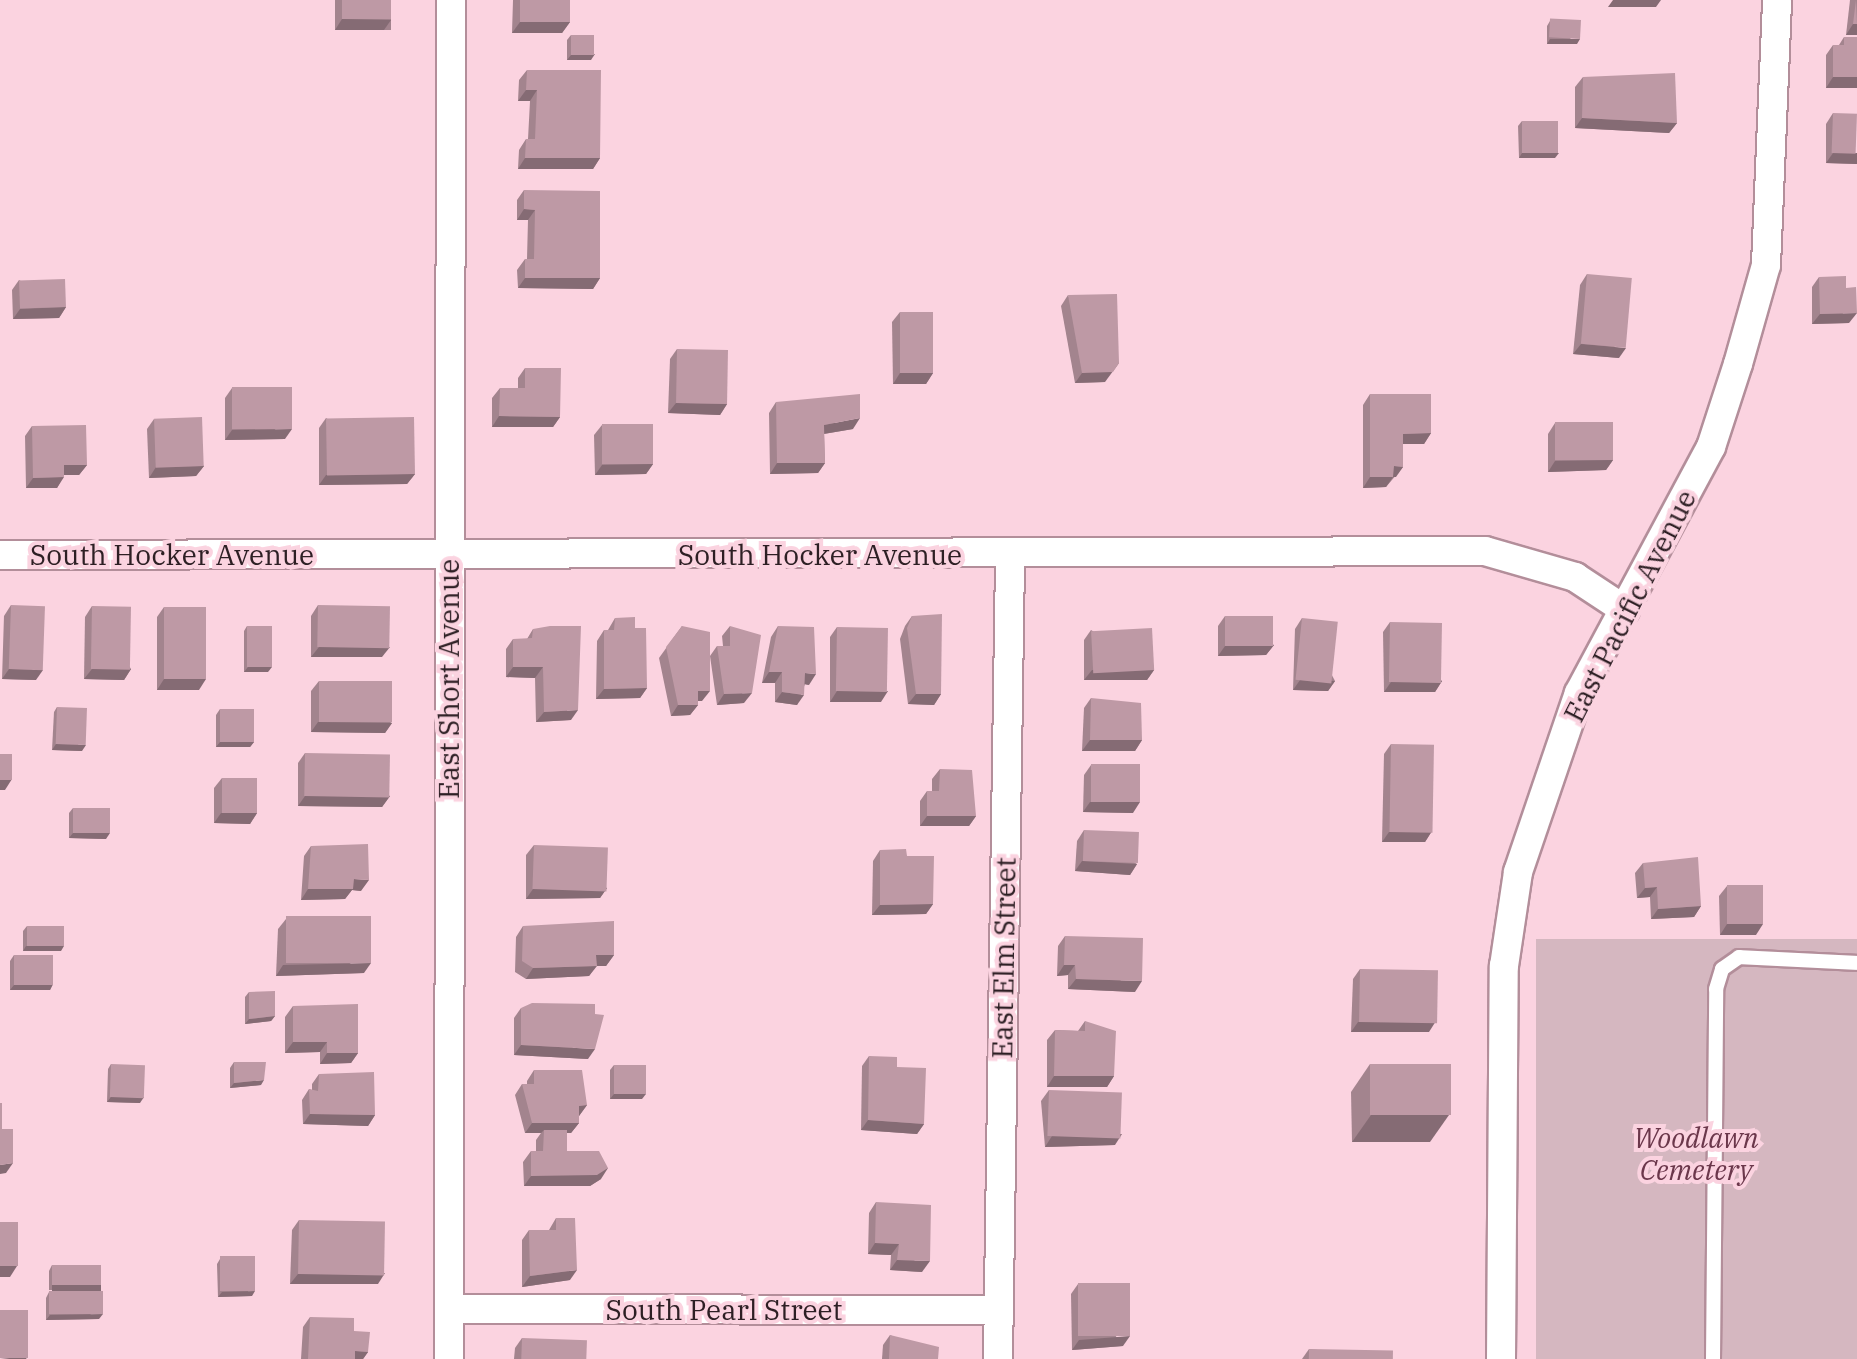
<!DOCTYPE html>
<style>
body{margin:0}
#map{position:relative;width:1857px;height:1359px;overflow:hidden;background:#fbd3e0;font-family:"IBM Plex Serif",serif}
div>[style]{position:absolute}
.green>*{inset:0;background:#d5b7c0;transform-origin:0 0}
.roads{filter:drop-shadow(2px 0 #b38e9a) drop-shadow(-2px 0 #b38e9a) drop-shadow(0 2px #b38e9a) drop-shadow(0 -2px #b38e9a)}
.lane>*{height:14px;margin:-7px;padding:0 7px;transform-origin:7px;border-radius:7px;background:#fff}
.street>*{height:28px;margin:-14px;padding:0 14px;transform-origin:14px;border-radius:14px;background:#fff}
.wall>*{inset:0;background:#a3848e;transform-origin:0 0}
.shaded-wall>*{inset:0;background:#856b74;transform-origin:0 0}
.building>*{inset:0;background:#be99a5;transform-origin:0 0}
span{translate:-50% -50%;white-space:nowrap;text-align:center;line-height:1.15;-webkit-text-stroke:8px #fbd3e0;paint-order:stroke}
.street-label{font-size:28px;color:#2d1f24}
.park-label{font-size:28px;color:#6b374b;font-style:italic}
</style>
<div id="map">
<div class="green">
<div style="left:1857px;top:939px;width:420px;height:321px;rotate:90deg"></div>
</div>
<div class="roads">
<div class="lane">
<div style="left:1713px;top:1359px;width:370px;rotate:-89.5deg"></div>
<div style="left:1716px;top:989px;width:21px;rotate:-73deg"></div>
<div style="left:1722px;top:969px;width:21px;rotate:-35deg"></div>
<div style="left:1739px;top:957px;width:118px;rotate:2.9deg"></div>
</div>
<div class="street">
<div style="left:0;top:555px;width:1485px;rotate:-0.15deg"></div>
<div style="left:1485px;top:551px;width:94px;rotate:16.1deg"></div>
<div style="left:1575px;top:577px;width:60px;rotate:33.4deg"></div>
<div style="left:450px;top:1309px;width:548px;rotate:0.1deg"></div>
<div style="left:449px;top:1359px;width:1359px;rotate:-89.92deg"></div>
<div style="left:998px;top:1359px;width:803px;rotate:-89.14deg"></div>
<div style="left:1501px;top:1359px;width:393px;rotate:-89.6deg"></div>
<div style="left:1504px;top:966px;width:95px;rotate:-81.5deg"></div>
<div style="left:1518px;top:872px;width:189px;rotate:-71.2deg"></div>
<div style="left:1579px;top:693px;width:279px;rotate:-61.8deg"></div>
<div style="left:1711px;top:447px;width:87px;rotate:-72deg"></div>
<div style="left:1738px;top:364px;width:103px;rotate:-74.2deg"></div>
<div style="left:1766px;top:265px;width:265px;rotate:-87.6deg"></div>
</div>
</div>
<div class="wall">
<div style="left:335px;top:0;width:56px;height:30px"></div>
<div style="clip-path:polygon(513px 0,570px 0,570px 22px,562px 33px,512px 33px)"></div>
<div style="clip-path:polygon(1850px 0,1857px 0,1857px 35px,1846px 35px)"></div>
<div style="clip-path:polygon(1550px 21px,1577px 44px,1547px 44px,1547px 26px)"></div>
<div style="clip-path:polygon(571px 35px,591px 60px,567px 60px,567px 40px)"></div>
<div style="clip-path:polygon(1844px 37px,1857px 37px,1857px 88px,1826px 88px,1826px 55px,1833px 45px,1839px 45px)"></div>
<div style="clip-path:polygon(527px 70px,600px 158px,593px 169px,518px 169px,519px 150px,526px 139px,528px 139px,530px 101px,518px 101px,519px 80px)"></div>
<div style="clip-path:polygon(1583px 77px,1677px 123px,1669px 133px,1575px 128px,1575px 87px)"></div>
<div style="clip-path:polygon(1833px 113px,1857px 164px,1826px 163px,1826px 124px)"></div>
<div style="clip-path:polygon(1522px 121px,1555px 158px,1519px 158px,1518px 126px)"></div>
<div style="clip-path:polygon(524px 190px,600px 278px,593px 289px,518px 288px,517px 270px,525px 259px,527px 259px,528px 220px,517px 220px,517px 200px)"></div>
<div style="clip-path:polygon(1587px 274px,1619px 358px,1573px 354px,1580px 285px)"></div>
<div style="clip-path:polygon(1819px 277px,1849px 323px,1812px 324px,1812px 287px)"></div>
<div style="clip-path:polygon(19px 280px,66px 307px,59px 318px,13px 319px,12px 290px)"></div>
<div style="clip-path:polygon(1068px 295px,1105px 382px,1075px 383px,1061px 306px)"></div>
<div style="clip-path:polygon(900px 312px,933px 373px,926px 384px,893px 384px,892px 322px)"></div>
<div style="clip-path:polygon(677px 349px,727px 404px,720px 415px,668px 413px,670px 359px)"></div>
<div style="clip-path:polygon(525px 368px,560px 417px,553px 427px,492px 427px,492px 398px,500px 388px,518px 388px,518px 378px)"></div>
<div style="clip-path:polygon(232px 388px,285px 439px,225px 440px,225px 398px)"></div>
<div style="clip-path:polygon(1370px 394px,1431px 433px,1424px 444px,1403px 444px,1403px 467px,1386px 487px,1363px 488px,1363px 405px)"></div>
<div style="clip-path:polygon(776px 402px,853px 429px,824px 434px,825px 463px,818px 473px,770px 474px,769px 413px)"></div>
<div style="clip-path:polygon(326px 418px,415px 474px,407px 484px,319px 485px,319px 428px)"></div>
<div style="clip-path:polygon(154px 419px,204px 466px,196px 476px,149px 478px,147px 429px)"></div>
<div style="clip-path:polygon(1555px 423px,1613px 460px,1606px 470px,1548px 472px,1548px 434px)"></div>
<div style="clip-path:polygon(602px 425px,653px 464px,646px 474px,595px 475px,594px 435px)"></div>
<div style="clip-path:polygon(32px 426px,87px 465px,79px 475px,64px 475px,57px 488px,26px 488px,25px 436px)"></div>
<div style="clip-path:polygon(11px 605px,36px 680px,2px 679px,4px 616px)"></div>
<div style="clip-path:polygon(318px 605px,382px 657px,311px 657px,311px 616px)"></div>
<div style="clip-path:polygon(92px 606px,131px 669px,124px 680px,84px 679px,85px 617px)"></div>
<div style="clip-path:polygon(164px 607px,199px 690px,157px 690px,157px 617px)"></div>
<div style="clip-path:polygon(912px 616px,941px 694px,934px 705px,908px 704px,900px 639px,905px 626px)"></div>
<div style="clip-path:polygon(1225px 616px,1274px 645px,1266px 655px,1218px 656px,1218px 626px)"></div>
<div style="clip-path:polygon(615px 618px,635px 628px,647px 688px,640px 698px,596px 699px,597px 641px,604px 630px,608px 630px)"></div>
<div style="clip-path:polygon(1302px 618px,1335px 681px,1328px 691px,1293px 690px,1295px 629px)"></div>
<div style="clip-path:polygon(1390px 622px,1442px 681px,1435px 692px,1384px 692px,1383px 632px)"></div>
<div style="clip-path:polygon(247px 626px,268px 672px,244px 672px,244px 631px)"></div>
<div style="clip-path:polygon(682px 626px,702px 701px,698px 701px,698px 705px,690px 715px,671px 716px,659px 658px)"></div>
<div style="clip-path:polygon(730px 626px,744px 703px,717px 705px,710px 656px,717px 646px,723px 646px,722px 636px)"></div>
<div style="clip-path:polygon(778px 626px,809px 685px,805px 684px,797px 705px,775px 702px,775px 683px,762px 683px,771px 637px)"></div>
<div style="clip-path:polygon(837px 627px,881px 702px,830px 702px,830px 637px)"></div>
<div style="clip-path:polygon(533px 629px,571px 720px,536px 722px,535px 678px,506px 677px,506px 649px,513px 639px,527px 639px)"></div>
<div style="clip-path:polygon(1091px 630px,1154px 670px,1147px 680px,1084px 680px,1084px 640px)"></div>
<div style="clip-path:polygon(319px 681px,392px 723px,385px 733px,311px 732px,311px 691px)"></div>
<div style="clip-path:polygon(1091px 698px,1142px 740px,1135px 751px,1082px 751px,1084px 708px)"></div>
<div style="clip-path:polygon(57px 707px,82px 751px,52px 750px,54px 712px)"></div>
<div style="clip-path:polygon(220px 709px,254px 742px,250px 747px,216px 747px,216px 715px)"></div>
<div style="clip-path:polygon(1391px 744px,1432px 831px,1425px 842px,1382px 842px,1384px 754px)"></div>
<div style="clip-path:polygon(305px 753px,390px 796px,382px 807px,298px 806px,298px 763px)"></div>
<div style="clip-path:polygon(1091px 765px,1133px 813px,1083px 812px,1084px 775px)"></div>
<div style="clip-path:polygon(940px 769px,976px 816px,969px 826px,920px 826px,920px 801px,927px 791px,932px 791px,932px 779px)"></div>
<div style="clip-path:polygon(222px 778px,257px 813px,250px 824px,214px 823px,214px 788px)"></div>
<div style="clip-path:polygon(73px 808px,106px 839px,69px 838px,69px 813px)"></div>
<div style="clip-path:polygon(1084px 830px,1137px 864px,1130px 875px,1075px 871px,1077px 841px)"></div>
<div style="clip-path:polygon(534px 845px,607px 888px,600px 898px,526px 899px,526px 855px)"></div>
<div style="clip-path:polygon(311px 846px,361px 891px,352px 890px,345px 899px,301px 900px,304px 856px)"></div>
<div style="clip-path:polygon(880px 850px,907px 856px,933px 904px,926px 914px,872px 915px,873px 861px)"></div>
<div style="clip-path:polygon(1643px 863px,1701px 906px,1694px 917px,1651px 919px,1650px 897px,1637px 898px,1635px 873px)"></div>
<div style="clip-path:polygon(1727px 886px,1756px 935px,1720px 935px,1719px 896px)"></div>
<div style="clip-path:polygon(286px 919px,364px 973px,276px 976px,278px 929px)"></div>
<div style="clip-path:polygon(27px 926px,61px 951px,23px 951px,23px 931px)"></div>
<div style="clip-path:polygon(523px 926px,614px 955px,606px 966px,596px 966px,589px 976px,526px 979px,515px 972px,516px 937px)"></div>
<div style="clip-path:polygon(1065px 936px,1135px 992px,1068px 989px,1068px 975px,1057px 976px,1058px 946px)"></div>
<div style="clip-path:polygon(14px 955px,53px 984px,50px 990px,10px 990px,10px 961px)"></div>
<div style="clip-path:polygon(1360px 969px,1429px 1032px,1351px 1032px,1353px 979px)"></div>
<div style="clip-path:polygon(249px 992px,275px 1016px,271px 1021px,245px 1024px,245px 997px)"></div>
<div style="clip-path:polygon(293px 1006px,358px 1053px,351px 1063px,320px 1064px,320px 1052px,285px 1053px,285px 1017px)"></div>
<div style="clip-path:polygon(521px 1008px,588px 1059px,514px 1055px,514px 1018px)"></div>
<div style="clip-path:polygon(1085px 1021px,1114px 1076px,1107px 1087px,1047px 1087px,1047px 1040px,1055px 1030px,1078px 1031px)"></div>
<div style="clip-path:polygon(869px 1056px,897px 1067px,924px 1124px,917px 1134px,861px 1130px,862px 1066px)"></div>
<div style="clip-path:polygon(234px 1062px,261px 1085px,230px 1088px,230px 1068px)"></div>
<div style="clip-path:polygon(111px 1064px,140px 1103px,107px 1102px,108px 1069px)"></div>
<div style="clip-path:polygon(1370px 1064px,1430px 1142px,1352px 1142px,1351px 1092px)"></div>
<div style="clip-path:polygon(614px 1065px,642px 1099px,610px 1099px,610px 1070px)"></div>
<div style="clip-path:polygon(534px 1070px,587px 1105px,579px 1116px,579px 1123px,571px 1133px,567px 1133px,567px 1151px,601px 1179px,590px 1186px,524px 1186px,523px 1162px,531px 1151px,536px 1151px,536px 1140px,541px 1133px,525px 1133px,515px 1095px,522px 1084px,527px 1084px,527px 1081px)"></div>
<div style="clip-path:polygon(319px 1074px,375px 1115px,368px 1126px,303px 1124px,302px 1100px,309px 1089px,312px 1090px,312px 1084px)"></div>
<div style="clip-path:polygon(1049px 1090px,1115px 1145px,1045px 1147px,1041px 1101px)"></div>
<div style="clip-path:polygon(876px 1202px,922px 1272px,890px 1270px,891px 1255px,868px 1254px,869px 1213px)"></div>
<div style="clip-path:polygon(556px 1218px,570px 1280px,522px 1287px,522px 1240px,529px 1230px,549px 1230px)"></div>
<div style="clip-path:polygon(299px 1220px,378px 1284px,290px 1284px,292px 1230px)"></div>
<div style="clip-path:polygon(220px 1259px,252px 1296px,218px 1297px,217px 1264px)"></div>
<div style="clip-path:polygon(52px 1265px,101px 1285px,97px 1290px,49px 1290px,49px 1271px)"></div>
<div style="clip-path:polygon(1078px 1284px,1123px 1346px,1072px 1350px,1071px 1294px)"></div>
<div style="clip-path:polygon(49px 1292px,99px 1319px,46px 1320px,46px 1298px)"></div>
<div style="clip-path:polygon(310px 1317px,354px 1331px,368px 1352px,363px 1359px,301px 1359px,303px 1327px)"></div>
<div style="clip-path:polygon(890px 1335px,938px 1359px,882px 1359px,883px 1345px)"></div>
<div style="clip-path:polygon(522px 1338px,586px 1359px,514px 1359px,515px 1348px)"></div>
<div style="clip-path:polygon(1309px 1349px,1393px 1359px,1302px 1359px)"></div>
</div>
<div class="shaded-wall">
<div style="clip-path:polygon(1613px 0,1661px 0,1656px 7px,1608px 7px)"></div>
<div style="clip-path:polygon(342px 19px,391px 20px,384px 30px,335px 30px)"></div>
<div style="clip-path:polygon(520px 22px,570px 22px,562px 33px,512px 33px)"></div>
<div style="clip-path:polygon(1853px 24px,1857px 24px,1857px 35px,1846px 35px)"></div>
<div style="clip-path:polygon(1550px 39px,1580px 39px,1577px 44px,1547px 44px)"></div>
<div style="clip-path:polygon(595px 54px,591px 60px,567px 60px,571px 55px)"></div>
<div style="clip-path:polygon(1833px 77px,1857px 77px,1857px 88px,1826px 88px)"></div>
<div style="clip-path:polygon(526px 90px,537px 90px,530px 101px,518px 101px)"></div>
<div style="clip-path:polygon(1582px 118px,1677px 123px,1669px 133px,1575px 128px)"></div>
<div style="clip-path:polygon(1522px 153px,1559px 153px,1555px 158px,1519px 158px)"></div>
<div style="clip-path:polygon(1833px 153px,1857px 153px,1857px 164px,1826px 163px)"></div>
<div style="clip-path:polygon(525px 158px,600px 158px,593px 169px,518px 169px)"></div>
<div style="clip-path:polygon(524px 209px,535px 210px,528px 220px,517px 220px)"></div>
<div style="clip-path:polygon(525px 278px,600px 278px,593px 289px,518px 288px)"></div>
<div style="clip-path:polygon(66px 307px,59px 318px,13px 319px,20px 309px)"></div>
<div style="clip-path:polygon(1857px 313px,1849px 323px,1812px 324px,1820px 314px)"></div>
<div style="clip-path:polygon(1581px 344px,1626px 348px,1619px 358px,1573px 354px)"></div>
<div style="clip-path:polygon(1119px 363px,1105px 382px,1075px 383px,1082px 373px)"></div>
<div style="clip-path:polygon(900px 373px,933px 373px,926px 384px,893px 384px)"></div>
<div style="clip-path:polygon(676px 403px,727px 404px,720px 415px,668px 413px)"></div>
<div style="clip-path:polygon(499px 416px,560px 417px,553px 427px,492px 427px)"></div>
<div style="clip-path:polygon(860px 418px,853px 429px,817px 435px,824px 425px)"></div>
<div style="clip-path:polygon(292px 429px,285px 439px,225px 440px,232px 430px)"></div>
<div style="clip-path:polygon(1431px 433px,1424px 444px,1396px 444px,1403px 434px)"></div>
<div style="clip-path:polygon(1613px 460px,1606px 470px,1548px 472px,1555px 461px)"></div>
<div style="clip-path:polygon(777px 463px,825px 463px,818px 473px,770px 474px)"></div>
<div style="clip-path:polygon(653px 464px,646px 474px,595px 475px,602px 465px)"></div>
<div style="clip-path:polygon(64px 465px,87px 465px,79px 475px,57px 475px)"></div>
<div style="clip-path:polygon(204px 466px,196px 476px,149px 478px,156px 467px)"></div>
<div style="clip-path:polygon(1394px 466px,1403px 467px,1396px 477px,1386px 477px)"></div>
<div style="clip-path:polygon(415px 474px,407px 484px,319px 485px,326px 475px)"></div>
<div style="clip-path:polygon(64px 477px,57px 488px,26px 488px,33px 478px)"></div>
<div style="clip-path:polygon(1370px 477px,1393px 477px,1386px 487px,1363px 488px)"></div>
<div style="clip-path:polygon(1274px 645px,1266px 655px,1218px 656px,1225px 646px)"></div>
<div style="clip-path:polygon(319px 647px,390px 647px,382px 657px,311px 657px)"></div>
<div style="clip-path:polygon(248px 667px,272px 667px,268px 672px,244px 672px)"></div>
<div style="clip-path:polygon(513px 667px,543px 667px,535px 678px,506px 677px)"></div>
<div style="clip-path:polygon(9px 669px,43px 670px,36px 680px,2px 679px)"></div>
<div style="clip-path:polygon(92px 669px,131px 669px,124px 680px,84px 679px)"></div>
<div style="clip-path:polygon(1092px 670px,1154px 670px,1147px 680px,1084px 680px)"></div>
<div style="clip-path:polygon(769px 672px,782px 672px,775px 683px,762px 683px)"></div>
<div style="clip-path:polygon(805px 673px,816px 674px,809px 685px,798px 683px)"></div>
<div style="clip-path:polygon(164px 679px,206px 679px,199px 690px,157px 690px)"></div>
<div style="clip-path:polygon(1300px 680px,1335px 681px,1328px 691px,1293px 690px)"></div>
<div style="clip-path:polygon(1442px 681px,1435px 692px,1384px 692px,1391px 682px)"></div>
<div style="clip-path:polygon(647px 688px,640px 698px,596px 699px,604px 689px)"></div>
<div style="clip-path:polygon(698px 691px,710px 691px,702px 701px,691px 701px)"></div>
<div style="clip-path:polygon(837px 691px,888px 691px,881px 702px,830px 702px)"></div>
<div style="clip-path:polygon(782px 692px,804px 695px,797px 705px,775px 702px)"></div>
<div style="clip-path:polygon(752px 693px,744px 703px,717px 705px,724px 694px)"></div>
<div style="clip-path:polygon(916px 694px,941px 694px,934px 705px,908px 704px)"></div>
<div style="clip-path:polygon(678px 705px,698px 705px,690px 715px,671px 716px)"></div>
<div style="clip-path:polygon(578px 710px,571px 720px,536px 722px,544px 712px)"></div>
<div style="clip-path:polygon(318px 722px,392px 723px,385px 733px,311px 732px)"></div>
<div style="clip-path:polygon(1090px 740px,1142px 740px,1135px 751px,1082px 751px)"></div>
<div style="clip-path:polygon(220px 742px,254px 742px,250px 747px,216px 747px)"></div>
<div style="clip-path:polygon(56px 744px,86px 745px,82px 751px,52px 750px)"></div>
<div style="clip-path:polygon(12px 779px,5px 790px,0 790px,0 780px)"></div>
<div style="clip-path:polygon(305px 796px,390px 796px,382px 807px,298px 806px)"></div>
<div style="clip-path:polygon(1090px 802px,1140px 802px,1133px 813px,1083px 812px)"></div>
<div style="clip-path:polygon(221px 813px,257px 813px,250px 824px,214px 823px)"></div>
<div style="clip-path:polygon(927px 816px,976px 816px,969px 826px,920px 826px)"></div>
<div style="clip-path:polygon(1432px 831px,1425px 842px,1382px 842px,1389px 832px)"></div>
<div style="clip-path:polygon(73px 833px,110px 833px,106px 839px,69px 838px)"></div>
<div style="clip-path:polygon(1082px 861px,1137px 864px,1130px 875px,1075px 871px)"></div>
<div style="clip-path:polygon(354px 879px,369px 880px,361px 891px,352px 890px,345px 899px,301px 900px,308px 889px)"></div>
<div style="clip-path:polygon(1657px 887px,1650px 897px,1637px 898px,1645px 888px)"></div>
<div style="clip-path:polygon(607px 888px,600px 898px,526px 899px,533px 889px)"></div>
<div style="clip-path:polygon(933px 904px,926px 914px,872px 915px,880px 905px)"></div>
<div style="clip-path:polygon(1701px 906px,1694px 917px,1651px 919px,1658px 909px)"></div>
<div style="clip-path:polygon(1727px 924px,1763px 924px,1756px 935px,1720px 935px)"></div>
<div style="clip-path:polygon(26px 946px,64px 946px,61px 951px,23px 951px)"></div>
<div style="clip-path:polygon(596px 955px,614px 955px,606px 966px,589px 966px)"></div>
<div style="clip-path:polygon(371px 963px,364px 973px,276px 976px,283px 965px)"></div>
<div style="clip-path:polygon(1064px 965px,1075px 965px,1068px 975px,1057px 976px)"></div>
<div style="clip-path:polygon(597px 966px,589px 976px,526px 979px,533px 968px)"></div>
<div style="clip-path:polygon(1076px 979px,1142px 981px,1135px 992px,1068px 989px)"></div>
<div style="clip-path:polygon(53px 984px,50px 990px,10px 990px,14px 985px)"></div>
<div style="clip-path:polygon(275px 1016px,271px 1021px,245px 1024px,249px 1019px)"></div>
<div style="clip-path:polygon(1436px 1021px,1429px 1032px,1351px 1032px,1358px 1022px)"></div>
<div style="clip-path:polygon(293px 1042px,327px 1042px,320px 1052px,285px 1053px)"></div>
<div style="clip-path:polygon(521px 1045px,595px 1049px,588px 1059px,514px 1055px)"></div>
<div style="clip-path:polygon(327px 1053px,358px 1053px,351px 1063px,320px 1064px)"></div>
<div style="clip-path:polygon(1054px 1076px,1114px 1076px,1107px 1087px,1047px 1087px)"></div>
<div style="clip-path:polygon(264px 1080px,261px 1085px,230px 1088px,234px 1083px)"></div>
<div style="clip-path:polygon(614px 1094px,646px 1094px,642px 1099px,610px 1099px)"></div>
<div style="clip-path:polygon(111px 1097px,144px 1097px,140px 1103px,107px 1102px)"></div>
<div style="clip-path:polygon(587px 1105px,579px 1116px,572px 1116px,579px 1106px)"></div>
<div style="clip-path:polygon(310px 1114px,375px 1115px,368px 1126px,303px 1124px)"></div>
<div style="clip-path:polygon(1371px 1115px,1449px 1115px,1430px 1142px,1352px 1142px)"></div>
<div style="clip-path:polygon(868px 1120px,924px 1124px,917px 1134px,861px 1130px)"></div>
<div style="clip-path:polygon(532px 1123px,579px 1123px,571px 1133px,544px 1133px,544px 1130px,541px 1133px,525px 1133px)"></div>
<div style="clip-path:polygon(1122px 1134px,1115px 1145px,1045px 1147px,1052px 1136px)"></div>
<div style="clip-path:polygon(13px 1163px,6px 1173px,0 1174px,0 1165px)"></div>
<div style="clip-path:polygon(608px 1168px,601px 1179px,590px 1186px,524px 1186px,531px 1176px)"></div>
<div style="clip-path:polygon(875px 1243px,899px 1244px,891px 1255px,868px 1254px)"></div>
<div style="clip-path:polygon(897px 1260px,930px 1261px,922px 1272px,890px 1270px)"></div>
<div style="clip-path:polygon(0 1266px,17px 1266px,10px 1277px,0 1277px)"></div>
<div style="clip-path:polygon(577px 1270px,570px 1280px,522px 1287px,530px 1276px)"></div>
<div style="clip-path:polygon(385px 1273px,378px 1284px,290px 1284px,298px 1274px)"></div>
<div style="left:52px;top:1285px;width:49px;height:6px"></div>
<div style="clip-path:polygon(255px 1291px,252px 1296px,218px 1297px,222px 1292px)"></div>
<div style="clip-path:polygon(103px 1314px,99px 1319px,46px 1320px,50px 1315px)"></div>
<div style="clip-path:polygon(1130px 1336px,1123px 1346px,1072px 1350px,1079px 1340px)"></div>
<div style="clip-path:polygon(355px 1351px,368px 1352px,363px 1359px,350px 1359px)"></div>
<div style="clip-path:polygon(28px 1356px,26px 1359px,0 1359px)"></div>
</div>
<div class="building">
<div style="left:342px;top:0;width:49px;height:19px"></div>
<div style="left:520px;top:0;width:50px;height:22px"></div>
<div style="clip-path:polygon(1856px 0,1857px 24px,1853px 24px)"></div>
<div style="left:1581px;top:20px;width:19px;height:31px;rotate:93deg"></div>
<div style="left:571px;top:35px;width:23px;height:20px"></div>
<div style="clip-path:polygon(1844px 37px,1857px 37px,1857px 77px,1833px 77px,1833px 45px,1844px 45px)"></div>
<div style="clip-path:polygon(527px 70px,601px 70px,600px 158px,525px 158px,526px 139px,535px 139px,537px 90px,526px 90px)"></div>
<div style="clip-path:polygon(1675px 73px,1677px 123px,1582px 118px,1583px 77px)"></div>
<div style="left:1833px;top:113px;width:24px;height:40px;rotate:2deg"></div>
<div style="left:1522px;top:121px;width:36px;height:32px"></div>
<div style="clip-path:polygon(524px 190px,600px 191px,600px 278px,525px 278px,525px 259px,534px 259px,535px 210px,524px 209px)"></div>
<div style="left:1587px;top:274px;width:45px;height:70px;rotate:5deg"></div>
<div style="clip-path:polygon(1846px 276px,1846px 288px,1856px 287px,1857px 313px,1820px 314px,1819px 277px)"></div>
<div style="left:65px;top:279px;width:28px;height:46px;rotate:88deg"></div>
<div style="clip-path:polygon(1117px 294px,1119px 363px,1113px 372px,1082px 373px,1068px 295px)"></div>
<div style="left:900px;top:312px;width:33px;height:61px"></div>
<div style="left:677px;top:349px;width:51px;height:54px;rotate:1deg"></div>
<div style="clip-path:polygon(525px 368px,561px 368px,560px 417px,499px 416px,500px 388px,525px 388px)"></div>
<div style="left:292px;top:387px;width:42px;height:60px;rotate:90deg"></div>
<div style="clip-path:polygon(860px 394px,860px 418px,824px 425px,825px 463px,777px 463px,776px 402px)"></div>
<div style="clip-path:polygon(1370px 394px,1431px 394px,1431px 433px,1403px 434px,1403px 467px,1394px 466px,1393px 477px,1370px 477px)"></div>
<div style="left:202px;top:417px;width:49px;height:48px;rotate:88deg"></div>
<div style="left:414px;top:417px;width:57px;height:88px;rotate:89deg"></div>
<div style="left:1613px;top:422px;width:38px;height:58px;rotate:90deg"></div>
<div style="left:653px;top:424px;width:40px;height:51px;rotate:90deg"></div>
<div style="clip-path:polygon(86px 425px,87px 465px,64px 465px,64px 477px,33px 478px,32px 426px)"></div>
<div style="left:11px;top:605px;width:34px;height:64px;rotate:2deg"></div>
<div style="left:318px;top:605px;width:72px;height:42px;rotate:1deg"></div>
<div style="left:92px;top:606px;width:39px;height:63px;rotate:1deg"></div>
<div style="left:164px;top:607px;width:42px;height:72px"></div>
<div style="clip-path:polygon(942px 614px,941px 694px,916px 694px,907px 628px,912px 616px)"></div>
<div style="left:1225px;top:616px;width:48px;height:30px"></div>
<div style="clip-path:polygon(635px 617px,635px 628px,646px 628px,647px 688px,604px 689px,604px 630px,614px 630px,615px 618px)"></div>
<div style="left:1302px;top:618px;width:36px;height:62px;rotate:6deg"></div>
<div style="left:1390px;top:622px;width:52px;height:60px;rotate:1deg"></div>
<div style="left:247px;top:626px;width:25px;height:41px"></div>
<div style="clip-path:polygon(550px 626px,581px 626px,578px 710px,544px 712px,543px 667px,513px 667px,513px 639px,532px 638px,533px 629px)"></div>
<div style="clip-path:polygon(682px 626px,710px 632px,710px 691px,698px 691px,698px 705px,678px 705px,666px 647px)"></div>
<div style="clip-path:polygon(730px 626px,761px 635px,752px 693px,724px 694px,717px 646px,730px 646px)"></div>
<div style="clip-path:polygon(778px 626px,814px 627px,816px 674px,805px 673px,804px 695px,782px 692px,782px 672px,769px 672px)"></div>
<div style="left:837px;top:627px;width:51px;height:64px;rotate:1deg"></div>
<div style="left:1152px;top:628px;width:42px;height:61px;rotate:87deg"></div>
<div style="left:319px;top:681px;width:73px;height:41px"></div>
<div style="clip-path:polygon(1091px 698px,1141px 703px,1142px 740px,1090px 740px)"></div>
<div style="left:57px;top:707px;width:30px;height:37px;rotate:2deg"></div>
<div style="left:220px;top:709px;width:34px;height:33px"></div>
<div style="left:1391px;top:744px;width:43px;height:88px;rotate:1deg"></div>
<div style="left:305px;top:753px;width:85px;height:43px;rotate:1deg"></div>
<div style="left:0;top:754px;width:12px;height:26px"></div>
<div style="left:1140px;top:764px;width:38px;height:49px;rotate:90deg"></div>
<div style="clip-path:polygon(940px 769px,972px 770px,976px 816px,927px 816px,927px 791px,939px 791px)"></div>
<div style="left:222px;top:778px;width:35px;height:35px"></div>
<div style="left:73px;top:808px;width:37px;height:25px"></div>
<div style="left:1084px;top:830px;width:55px;height:31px;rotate:2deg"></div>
<div style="clip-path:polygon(368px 844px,369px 880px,354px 879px,353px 889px,308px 889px,311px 846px)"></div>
<div style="left:534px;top:845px;width:74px;height:44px;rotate:2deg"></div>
<div style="clip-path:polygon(906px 849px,907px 856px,934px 856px,933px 904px,880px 905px,880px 850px)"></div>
<div style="clip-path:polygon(1698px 857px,1701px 906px,1658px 909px,1657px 887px,1645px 888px,1643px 863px)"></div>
<div style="left:1763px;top:885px;width:39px;height:36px;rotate:90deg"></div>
<div style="left:371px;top:916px;width:47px;height:85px;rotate:90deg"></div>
<div style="clip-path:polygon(614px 921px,614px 955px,596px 955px,597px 966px,533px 968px,522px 961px,523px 926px)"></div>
<div style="left:27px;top:926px;width:37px;height:20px"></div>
<div style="clip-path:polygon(1065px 936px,1143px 938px,1142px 981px,1076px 979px,1075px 965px,1064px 965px)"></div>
<div style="left:14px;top:955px;width:39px;height:30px"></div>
<div style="left:1360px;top:969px;width:78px;height:53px;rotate:1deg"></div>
<div style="clip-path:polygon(275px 991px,275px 1016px,249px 1019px,249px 992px)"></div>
<div style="clip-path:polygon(532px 1003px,595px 1004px,595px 1014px,604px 1015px,595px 1049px,521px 1045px,521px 1008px)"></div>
<div style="clip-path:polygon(358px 1004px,358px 1053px,327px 1053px,327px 1042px,293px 1042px,293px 1006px)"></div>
<div style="clip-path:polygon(1085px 1021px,1116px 1031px,1114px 1076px,1054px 1076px,1055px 1030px,1085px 1031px)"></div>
<div style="clip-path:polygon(869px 1056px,897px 1057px,897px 1067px,926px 1068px,924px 1124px,868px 1120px)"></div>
<div style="clip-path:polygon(234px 1062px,266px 1062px,264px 1080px,234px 1083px)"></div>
<div style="left:111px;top:1064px;width:34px;height:33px;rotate:2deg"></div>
<div style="left:1370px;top:1064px;width:81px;height:51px"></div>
<div style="left:614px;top:1065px;width:32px;height:29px"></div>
<div style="clip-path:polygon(534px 1070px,582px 1070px,587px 1105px,579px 1106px,579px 1123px,532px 1123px,522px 1084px,534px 1084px)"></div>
<div style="clip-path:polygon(374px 1072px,375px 1115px,310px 1114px,309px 1089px,318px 1091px,319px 1074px)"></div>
<div style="left:1049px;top:1090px;width:73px;height:46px;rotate:2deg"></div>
<div style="clip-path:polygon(0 1103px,2px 1103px,2px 1129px,13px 1129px,13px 1163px,0 1165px)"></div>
<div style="clip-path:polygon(544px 1130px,567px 1130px,567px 1151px,599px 1151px,608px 1168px,597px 1175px,531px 1176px,531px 1151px,543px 1151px)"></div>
<div style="clip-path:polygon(876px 1202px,931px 1205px,930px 1261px,897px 1260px,899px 1244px,875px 1243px)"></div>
<div style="clip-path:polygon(556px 1218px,575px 1218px,577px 1270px,530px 1276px,529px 1230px,556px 1230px)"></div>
<div style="left:299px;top:1220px;width:86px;height:54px;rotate:1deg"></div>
<div style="left:0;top:1222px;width:18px;height:44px"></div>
<div style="left:255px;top:1256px;width:35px;height:35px;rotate:90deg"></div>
<div style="left:52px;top:1265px;width:49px;height:20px"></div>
<div style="left:1130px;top:1283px;width:53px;height:52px;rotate:90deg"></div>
<div style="left:103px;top:1291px;width:23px;height:54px;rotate:90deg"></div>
<div style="left:0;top:1310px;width:28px;height:48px"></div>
<div style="clip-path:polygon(310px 1317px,354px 1318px,354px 1331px,370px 1332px,368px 1352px,355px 1351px,355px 1359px,308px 1359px)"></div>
<div style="clip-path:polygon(890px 1335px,939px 1347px,938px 1359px,889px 1359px)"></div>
<div style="left:522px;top:1338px;width:65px;height:21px;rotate:2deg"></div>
<div style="left:1309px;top:1349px;width:84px;height:10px;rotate:1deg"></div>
</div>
<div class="street-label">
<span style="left:172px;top:555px">South Hocker Avenue</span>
<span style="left:820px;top:555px">South Hocker Avenue</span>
<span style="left:1630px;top:606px;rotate:-63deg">East Pacific Avenue</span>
<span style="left:449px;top:679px;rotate:-90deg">East Short Avenue</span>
<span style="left:1004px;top:958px;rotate:-89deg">East Elm Street</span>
<span style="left:724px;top:1310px">South Pearl Street</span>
</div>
<div class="park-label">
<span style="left:1696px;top:1154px">Woodlawn<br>Cemetery</span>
</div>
</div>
